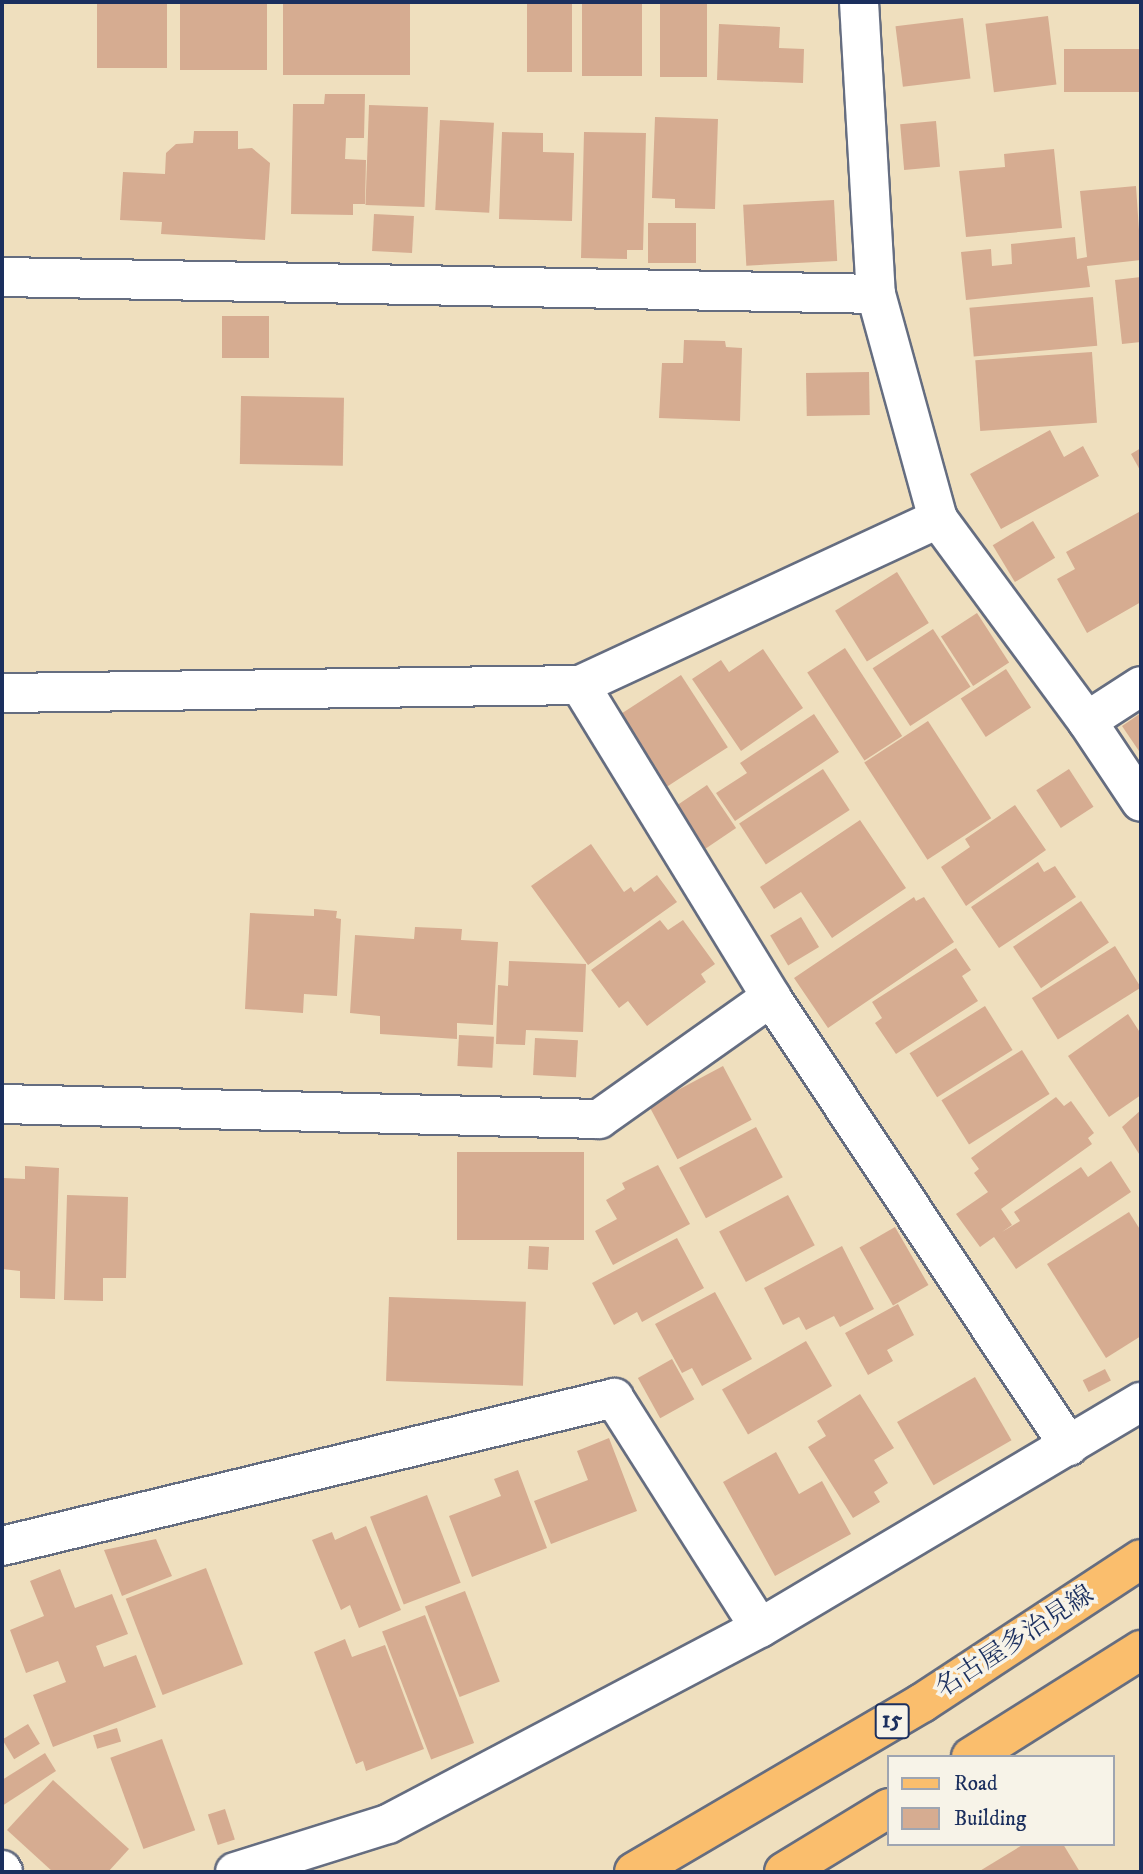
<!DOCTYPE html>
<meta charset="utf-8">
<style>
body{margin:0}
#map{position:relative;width:1143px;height:1874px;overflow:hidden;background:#efdfbe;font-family:"IM FELL DW Pica","Noto Serif JP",serif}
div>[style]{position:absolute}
.building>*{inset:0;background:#d6ac91;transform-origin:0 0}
.roads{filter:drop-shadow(2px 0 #656d80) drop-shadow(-2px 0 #656d80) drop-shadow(0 2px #656d80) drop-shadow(0 -2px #656d80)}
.street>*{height:38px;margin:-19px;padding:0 19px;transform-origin:19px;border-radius:19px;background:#fff}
.primary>*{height:38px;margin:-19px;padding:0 19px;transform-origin:19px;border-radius:19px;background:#fabe6d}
span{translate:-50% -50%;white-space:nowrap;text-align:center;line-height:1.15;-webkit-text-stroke:7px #f7f3e8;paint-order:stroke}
.shield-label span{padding:2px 5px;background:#f7f3e8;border:2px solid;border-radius:5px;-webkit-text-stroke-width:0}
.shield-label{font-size:24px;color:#1b2f5e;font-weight:700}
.street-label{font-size:26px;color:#1b2f5e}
.frame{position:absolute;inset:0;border:4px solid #1b2f5e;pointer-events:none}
.legend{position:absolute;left:887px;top:1755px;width:228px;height:91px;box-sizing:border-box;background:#f7f3e8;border:2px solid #9fa5b1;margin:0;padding:9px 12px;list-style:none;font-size:21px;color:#1b2f5e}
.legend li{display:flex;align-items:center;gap:14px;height:35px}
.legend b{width:35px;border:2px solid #9fa5b1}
</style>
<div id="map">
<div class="building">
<div style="left:97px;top:2px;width:70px;height:66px"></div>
<div style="left:180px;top:2px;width:87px;height:68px"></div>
<div style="left:283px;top:2px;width:127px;height:73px"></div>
<div style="left:527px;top:2px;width:45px;height:70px"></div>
<div style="left:582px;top:2px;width:60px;height:74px"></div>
<div style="left:660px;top:2px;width:47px;height:75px"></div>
<div style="left:1048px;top:16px;width:69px;height:63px;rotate:83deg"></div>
<div style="left:963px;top:18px;width:61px;height:68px;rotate:83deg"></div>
<div style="clip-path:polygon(719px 24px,780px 27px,779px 48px,804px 49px,803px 83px,717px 80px)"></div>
<div style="left:1141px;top:49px;width:43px;height:77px;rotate:90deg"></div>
<div style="clip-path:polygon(325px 94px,365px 94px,364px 138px,346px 138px,345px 159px,366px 160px,365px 204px,353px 204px,353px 215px,291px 214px,293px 104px,324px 104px)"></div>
<div style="left:369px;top:105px;width:59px;height:100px;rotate:2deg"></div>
<div style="clip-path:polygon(655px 117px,718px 119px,715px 209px,675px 208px,675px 199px,652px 198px)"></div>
<div style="left:440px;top:120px;width:54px;height:90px;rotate:3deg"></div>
<div style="left:936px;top:121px;width:46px;height:36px;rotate:85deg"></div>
<div style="clip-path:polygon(194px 131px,238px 131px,238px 149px,252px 148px,270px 163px,265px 240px,161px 234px,162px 222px,120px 220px,123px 172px,165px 174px,166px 153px,176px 144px,193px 143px)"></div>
<div style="clip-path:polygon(502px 132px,543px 133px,543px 152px,574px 153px,572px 221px,499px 219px)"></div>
<div style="clip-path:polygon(584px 132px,646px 133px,643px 250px,627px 250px,627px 259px,581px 258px)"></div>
<div style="clip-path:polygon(1054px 149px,1062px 228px,966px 237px,959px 171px,1005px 167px,1004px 154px)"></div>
<div style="clip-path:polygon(1136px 186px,1141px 260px,1087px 266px,1090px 287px,966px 300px,961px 252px,991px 249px,992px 266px,1012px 264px,1011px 244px,1075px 237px,1077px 259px,1087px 257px,1080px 191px)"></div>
<div style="left:834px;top:200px;width:61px;height:91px;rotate:87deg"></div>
<div style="left:374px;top:214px;width:40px;height:37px;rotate:3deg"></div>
<div style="left:648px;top:223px;width:48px;height:40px"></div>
<div style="clip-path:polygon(1141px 277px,1141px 342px,1122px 344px,1115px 280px)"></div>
<div style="left:1093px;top:297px;width:49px;height:124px;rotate:85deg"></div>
<div style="left:269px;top:316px;width:42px;height:47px;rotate:90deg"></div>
<div style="clip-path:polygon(684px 340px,725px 341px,726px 347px,742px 348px,740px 421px,659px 418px,662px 363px,683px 363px)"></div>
<div style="left:1092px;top:352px;width:71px;height:117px;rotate:86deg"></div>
<div style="left:869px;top:372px;width:43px;height:63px;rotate:89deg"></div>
<div style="left:241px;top:396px;width:103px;height:68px;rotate:1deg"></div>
<div style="clip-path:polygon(1050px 430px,1064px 457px,1083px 446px,1099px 476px,1001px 529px,970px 474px)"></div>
<div style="clip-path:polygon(1141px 448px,1141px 472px,1131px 454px)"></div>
<div style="clip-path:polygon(1139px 512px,1141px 602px,1087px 633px,1057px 579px,1075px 569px,1066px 552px)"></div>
<div style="left:1033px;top:521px;width:43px;height:47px;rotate:59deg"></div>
<div style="left:897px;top:572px;width:60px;height:73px;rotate:58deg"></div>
<div style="left:977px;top:613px;width:59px;height:43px;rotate:57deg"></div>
<div style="left:933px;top:629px;width:69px;height:72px;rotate:57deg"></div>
<div style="left:845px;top:648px;width:105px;height:45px;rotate:57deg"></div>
<div style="clip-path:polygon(763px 649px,803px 708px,741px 751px,692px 679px,721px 660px,729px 672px)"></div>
<div style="left:1006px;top:669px;width:46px;height:54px;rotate:57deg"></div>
<div style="left:681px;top:675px;width:86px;height:75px;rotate:57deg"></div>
<div style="clip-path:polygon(1141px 713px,1141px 754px,1122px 726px)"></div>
<div style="clip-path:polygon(814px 714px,839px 752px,735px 821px,716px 793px,747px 773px,740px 763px)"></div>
<div style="left:928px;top:721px;width:116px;height:76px;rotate:57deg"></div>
<div style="left:823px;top:769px;width:49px;height:100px;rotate:57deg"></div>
<div style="left:1069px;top:769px;width:45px;height:39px;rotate:57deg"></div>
<div style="left:707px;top:785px;width:52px;height:37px;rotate:56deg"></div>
<div style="clip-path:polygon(1015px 805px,1046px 850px,966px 906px,941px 867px,970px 847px,965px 839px)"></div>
<div style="clip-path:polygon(860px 820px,906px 888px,832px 938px,801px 892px,774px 909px,760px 887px)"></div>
<div style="clip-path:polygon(591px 844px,624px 892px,631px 887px,634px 892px,657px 875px,677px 902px,588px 965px,531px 886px)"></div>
<div style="clip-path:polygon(1038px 862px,1044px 872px,1055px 866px,1076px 897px,999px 948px,971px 907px)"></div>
<div style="clip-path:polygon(914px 897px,916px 901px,924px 897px,954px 942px,828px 1028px,794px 978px)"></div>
<div style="left:1081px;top:901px;width:50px;height:82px;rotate:56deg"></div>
<div style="clip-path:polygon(314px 909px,337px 911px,336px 918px,341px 919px,337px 996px,304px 994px,303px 1013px,245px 1009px,250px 913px,314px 916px)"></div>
<div style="left:801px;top:917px;width:35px;height:36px;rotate:59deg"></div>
<div style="clip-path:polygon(660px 920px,668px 930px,683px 920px,715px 964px,701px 974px,706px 982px,647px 1026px,628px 1001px,619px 1008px,591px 970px)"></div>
<div style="clip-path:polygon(415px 927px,462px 929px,461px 940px,498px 942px,493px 1025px,457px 1023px,457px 1039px,380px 1034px,380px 1016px,350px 1013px,355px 935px,414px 939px)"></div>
<div style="left:1115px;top:946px;width:49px;height:98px;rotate:58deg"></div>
<div style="clip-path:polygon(956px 948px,971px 970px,962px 976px,978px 1001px,896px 1054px,875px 1023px,882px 1018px,872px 1002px)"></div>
<div style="clip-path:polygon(509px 961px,586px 964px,583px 1032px,526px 1030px,525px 1045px,496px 1044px,498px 985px,508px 986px)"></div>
<div style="left:985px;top:1006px;width:52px;height:89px;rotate:58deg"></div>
<div style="clip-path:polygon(1128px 1014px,1141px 1034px,1141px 1095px,1109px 1117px,1068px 1056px)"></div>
<div style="left:459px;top:1035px;width:35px;height:31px;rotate:3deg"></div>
<div style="left:535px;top:1038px;width:43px;height:37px;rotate:3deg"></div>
<div style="left:1022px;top:1050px;width:52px;height:95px;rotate:58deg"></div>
<div style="left:723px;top:1066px;width:61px;height:84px;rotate:62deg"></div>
<div style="clip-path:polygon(1056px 1097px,1064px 1106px,1071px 1101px,1094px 1133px,1088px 1138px,1092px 1144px,1001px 1209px,1012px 1225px,1002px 1232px,1020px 1221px,1014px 1212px,1081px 1167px,1088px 1177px,1111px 1161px,1131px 1192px,1016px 1269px,994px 1237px,980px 1247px,956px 1214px,988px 1192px,974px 1173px,979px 1169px,971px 1158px)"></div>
<div style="clip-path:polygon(1141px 1110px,1141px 1157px,1122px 1127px)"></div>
<div style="left:756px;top:1127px;width:57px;height:87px;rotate:62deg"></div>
<div style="left:457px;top:1152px;width:127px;height:88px"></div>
<div style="clip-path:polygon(658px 1165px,690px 1224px,613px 1265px,595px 1231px,617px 1219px,606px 1200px,625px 1189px,622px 1183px)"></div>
<div style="clip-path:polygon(25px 1166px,59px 1168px,55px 1299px,20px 1298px,20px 1271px,2px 1269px,3px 1178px,25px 1179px)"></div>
<div style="clip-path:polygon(67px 1195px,128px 1197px,126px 1278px,103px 1278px,103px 1301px,64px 1300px)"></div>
<div style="left:788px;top:1195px;width:57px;height:78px;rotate:62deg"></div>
<div style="clip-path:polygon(1129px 1212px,1141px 1231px,1141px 1336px,1106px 1358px,1047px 1264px)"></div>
<div style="left:895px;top:1227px;width:67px;height:41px;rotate:60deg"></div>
<div style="clip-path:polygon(677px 1238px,704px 1288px,642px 1322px,637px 1312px,614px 1325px,592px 1283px)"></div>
<div style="left:529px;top:1246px;width:20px;height:23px;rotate:3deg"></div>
<div style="clip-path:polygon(842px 1246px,874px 1309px,840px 1327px,834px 1316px,806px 1330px,799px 1317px,783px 1325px,764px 1288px)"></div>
<div style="clip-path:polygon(715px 1292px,752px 1359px,702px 1386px,692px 1368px,682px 1373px,655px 1324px)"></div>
<div style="left:389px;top:1297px;width:137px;height:84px;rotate:2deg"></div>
<div style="clip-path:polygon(898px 1304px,914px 1335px,887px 1350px,893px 1361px,868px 1375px,845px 1333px)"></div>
<div style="left:806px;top:1341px;width:52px;height:97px;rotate:60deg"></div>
<div style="left:672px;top:1359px;width:46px;height:39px;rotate:61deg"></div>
<div style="left:1105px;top:1369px;width:13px;height:25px;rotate:63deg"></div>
<div style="left:975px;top:1377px;width:73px;height:90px;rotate:60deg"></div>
<div style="clip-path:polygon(860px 1394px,894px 1448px,874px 1460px,888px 1483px,874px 1492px,880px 1502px,853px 1518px,808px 1447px,826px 1436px,817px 1421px)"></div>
<div style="clip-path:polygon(609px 1438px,637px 1511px,551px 1544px,534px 1501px,588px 1480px,577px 1451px)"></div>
<div style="clip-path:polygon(776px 1452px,799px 1494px,822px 1481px,851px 1534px,775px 1576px,723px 1482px)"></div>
<div style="clip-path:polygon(518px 1470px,547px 1548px,472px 1577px,449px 1516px,501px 1496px,494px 1479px)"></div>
<div style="left:427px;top:1495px;width:94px;height:61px;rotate:69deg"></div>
<div style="clip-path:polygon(366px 1526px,401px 1610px,359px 1628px,350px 1605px,341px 1610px,312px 1540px,332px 1532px,335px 1540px)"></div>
<div style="clip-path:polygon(156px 1539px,172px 1576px,122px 1596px,104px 1550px)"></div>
<div style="left:206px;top:1568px;width:103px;height:86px;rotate:69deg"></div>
<div style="clip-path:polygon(60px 1569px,75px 1608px,112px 1594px,128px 1634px,96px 1646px,104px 1667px,136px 1655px,156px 1707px,53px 1747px,33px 1695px,66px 1682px,58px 1661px,26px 1673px,10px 1630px,44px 1616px,30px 1581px)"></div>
<div style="left:465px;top:1591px;width:97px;height:43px;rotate:69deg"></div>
<div style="left:425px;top:1615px;width:137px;height:46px;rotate:69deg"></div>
<div style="clip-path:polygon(345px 1639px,352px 1657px,385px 1645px,424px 1749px,366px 1771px,363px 1761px,356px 1764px,314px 1652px)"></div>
<div style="left:28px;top:1724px;width:23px;height:30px;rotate:59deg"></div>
<div style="left:117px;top:1728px;width:14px;height:25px;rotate:73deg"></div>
<div style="left:162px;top:1739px;width:97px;height:55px;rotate:70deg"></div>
<div style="clip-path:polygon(45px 1753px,56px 1771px,2px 1806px,2px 1780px)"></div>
<div style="clip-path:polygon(53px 1780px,129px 1849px,108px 1872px,53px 1872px,7px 1830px)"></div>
<div style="left:225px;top:1809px;width:32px;height:18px;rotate:72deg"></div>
<div style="clip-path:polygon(1024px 1844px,1063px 1844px,1080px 1872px,978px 1872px)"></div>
</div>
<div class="roads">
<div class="street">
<div style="left:859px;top:2px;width:292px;rotate:86.7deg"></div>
<div style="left:876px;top:294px;width:233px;rotate:74.6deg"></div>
<div style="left:938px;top:519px;width:251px;rotate:53.6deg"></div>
<div style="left:1087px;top:721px;width:97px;rotate:56.3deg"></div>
<div style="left:2px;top:277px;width:874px;rotate:1.11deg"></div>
<div style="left:580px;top:685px;width:366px;rotate:58.5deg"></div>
<div style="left:771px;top:997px;width:539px;rotate:56.43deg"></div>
<div style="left:2px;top:693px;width:578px;rotate:-0.79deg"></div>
<div style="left:580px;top:685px;width:395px;rotate:-24.9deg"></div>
<div style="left:1087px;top:721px;width:64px;rotate:-32.9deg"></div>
<div style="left:2px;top:1104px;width:597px;rotate:1.44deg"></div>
<div style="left:599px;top:1119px;width:211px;rotate:-35.3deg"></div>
<div style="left:2px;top:1546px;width:630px;rotate:-13.59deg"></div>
<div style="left:614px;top:1398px;width:272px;rotate:57.6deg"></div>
<div style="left:2px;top:1870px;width:2px;rotate:63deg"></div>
<div style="left:235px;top:1872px;width:160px;rotate:-17.4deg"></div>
<div style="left:388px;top:1824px;width:420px;rotate:-27.8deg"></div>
<div style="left:760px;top:1628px;width:443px;rotate:-30.7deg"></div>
</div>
<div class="primary">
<div style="left:971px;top:1757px;width:201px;rotate:-32.2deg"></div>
<div style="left:634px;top:1872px;width:334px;rotate:-30.4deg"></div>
<div style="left:922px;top:1703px;width:262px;rotate:-33.3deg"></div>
<div style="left:784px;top:1872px;width:123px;rotate:-31.4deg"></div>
</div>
</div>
<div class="shield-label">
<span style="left:892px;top:1721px">15</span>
</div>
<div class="street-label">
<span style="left:1015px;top:1642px;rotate:-33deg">名古屋多治見線</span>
</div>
<div class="frame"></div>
<ul class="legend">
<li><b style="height:9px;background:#fabe6d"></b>Road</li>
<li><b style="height:19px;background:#d6ac91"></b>Building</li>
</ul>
</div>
